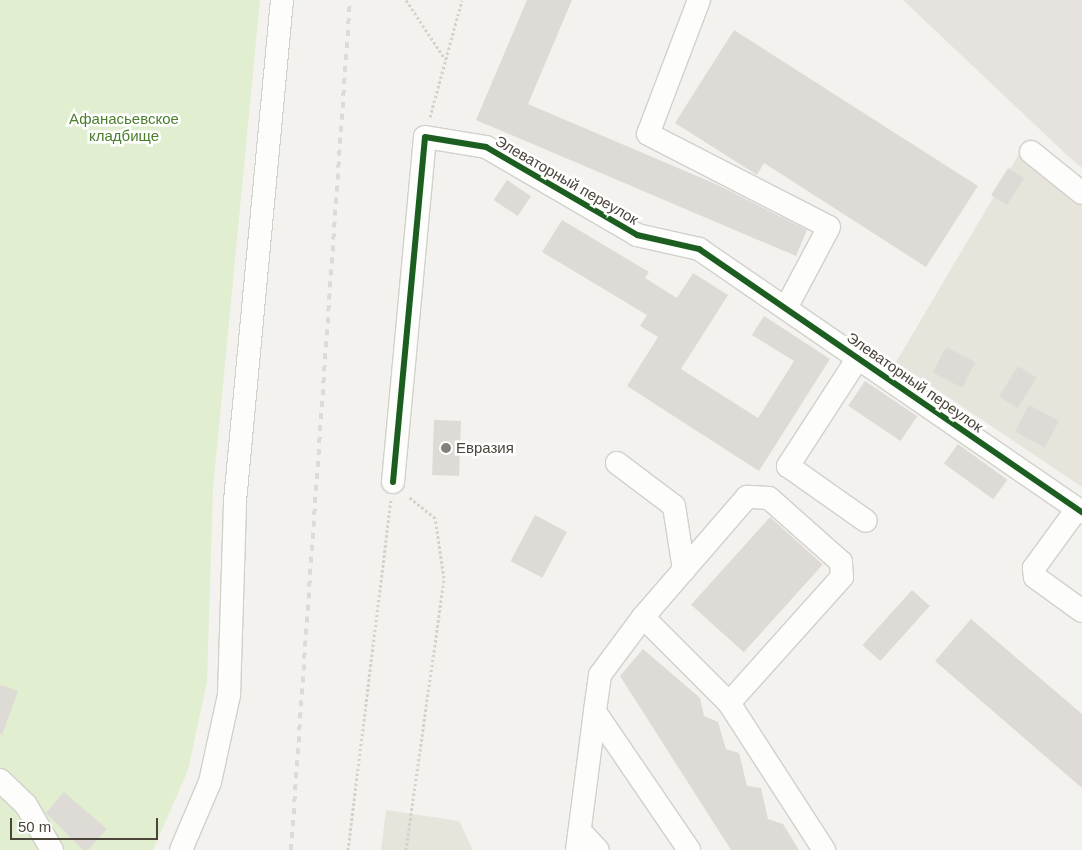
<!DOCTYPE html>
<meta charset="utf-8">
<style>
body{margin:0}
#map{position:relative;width:1082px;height:850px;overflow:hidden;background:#f4f2ee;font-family:Helvetica,sans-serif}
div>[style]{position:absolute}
.residential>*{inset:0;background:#e7e4dc}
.industrial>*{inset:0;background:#e6e2de}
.green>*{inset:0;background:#e1eecf}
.building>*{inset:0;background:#dedbd6;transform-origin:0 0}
.path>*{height:3px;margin-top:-1.5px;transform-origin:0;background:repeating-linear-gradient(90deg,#d3d2cc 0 2.5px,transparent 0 5px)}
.roads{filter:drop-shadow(1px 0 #d2d0cb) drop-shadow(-1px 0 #d2d0cb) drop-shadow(0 1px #d2d0cb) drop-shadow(0 -1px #d2d0cb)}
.minor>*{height:22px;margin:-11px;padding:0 11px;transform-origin:11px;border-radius:11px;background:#fdfdfc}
.rail>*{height:4px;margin-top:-2px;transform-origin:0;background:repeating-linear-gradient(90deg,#dbdbda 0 6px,transparent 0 12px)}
.cycleway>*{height:6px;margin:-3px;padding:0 3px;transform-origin:3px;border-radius:3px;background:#1b5e20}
.dots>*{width:14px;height:14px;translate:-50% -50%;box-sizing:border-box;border:2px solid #fff;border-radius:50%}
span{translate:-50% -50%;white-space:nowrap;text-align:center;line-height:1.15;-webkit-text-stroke:5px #fff;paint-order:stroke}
.park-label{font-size:15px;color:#4a7f2a}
.street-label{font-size:15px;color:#4b4439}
.poi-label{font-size:15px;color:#4b4439}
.left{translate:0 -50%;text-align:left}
.scale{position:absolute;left:10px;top:818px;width:148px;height:22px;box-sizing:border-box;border:2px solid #4b4439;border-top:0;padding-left:6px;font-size:15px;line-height:18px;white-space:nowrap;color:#4b4439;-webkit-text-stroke:4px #fff;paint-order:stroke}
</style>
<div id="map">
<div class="residential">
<div style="clip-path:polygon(1019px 154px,1082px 202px,1082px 487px,896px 362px)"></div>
<div style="clip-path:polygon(386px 810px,459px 821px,473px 850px,381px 850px)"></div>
</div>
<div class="industrial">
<div style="clip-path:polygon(903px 0,1082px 0,1082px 168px,1069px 157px)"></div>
</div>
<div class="green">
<div style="clip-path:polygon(0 0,260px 0,213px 489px,207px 682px,188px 770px,153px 850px,0 850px)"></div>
</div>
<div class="building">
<div style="clip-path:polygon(527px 0,572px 0,528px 104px,718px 185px,807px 230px,796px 256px,476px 120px)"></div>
<div style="clip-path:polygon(734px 30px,978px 186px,926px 267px,764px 163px,757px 175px,675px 123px)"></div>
<div style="left:1008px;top:168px;width:19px;height:32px;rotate:32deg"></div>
<div style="left:507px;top:180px;width:29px;height:24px;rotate:34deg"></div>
<div style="clip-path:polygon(562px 220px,649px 272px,645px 278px,677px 298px,693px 273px,728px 295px,681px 369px,758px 418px,794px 361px,752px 335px,764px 316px,830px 359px,759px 471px,627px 386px,658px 337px,640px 326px,647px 315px,542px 252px)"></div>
<div style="left:946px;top:347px;width:33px;height:29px;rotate:27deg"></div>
<div style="left:1018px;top:366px;width:22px;height:36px;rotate:32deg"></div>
<div style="left:865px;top:381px;width:63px;height:30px;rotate:34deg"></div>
<div style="left:1029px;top:405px;width:34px;height:30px;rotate:28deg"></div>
<div style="left:434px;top:420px;width:27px;height:55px;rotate:2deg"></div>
<div style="left:958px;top:444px;width:61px;height:24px;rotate:36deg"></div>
<div style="left:535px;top:515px;width:36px;height:52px;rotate:28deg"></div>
<div style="left:770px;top:517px;width:71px;height:118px;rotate:42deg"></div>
<div style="left:912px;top:590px;width:24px;height:74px;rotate:42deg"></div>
<div style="clip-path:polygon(971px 619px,1082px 714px,1082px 788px,935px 661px)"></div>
<div style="clip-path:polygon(643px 649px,700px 698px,704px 716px,718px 722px,726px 749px,739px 753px,747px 786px,761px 788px,768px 819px,783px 824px,799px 850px,731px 850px,620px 676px)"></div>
<div style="clip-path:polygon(0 685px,18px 691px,2px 735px,0 734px)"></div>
<div style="clip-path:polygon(64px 792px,107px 829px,88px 850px,83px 850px,46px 813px)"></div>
</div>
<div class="path">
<div style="left:406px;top:0;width:71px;rotate:56.5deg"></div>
<div style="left:430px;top:117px;width:121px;rotate:-74.7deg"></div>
<div style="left:348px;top:850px;width:353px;rotate:-83deg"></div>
<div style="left:406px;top:850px;width:275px;rotate:-82deg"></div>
<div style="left:444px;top:578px;width:61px;rotate:-98.5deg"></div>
<div style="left:435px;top:518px;width:35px;rotate:-141deg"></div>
</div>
<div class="roads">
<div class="minor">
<div style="left:699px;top:0;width:143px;rotate:110.8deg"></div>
<div style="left:648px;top:134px;width:203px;rotate:27.2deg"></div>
<div style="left:829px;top:227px;width:92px;rotate:118deg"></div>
<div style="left:1031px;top:152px;width:65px;rotate:38.8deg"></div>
<div style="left:858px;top:358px;width:129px;rotate:122.9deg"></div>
<div style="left:788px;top:466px;width:95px;rotate:35.2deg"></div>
<div style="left:617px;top:463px;width:71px;rotate:37deg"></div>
<div style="left:674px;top:506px;width:65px;rotate:81.1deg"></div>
<div style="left:393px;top:482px;width:346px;rotate:-84.7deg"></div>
<div style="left:425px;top:137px;width:62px;rotate:9.3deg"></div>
<div style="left:486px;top:147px;width:175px;rotate:30.2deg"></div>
<div style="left:637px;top:235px;width:64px;rotate:12.7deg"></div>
<div style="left:699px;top:249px;width:465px;rotate:34.5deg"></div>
<div style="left:1077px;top:509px;width:73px;rotate:126.1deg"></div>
<div style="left:1034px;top:568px;width:9px;rotate:84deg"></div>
<div style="left:1035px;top:577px;width:58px;rotate:35.9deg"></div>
<div style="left:643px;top:617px;width:72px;rotate:126.6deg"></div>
<div style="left:600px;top:675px;width:37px;rotate:98deg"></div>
<div style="left:595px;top:712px;width:167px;rotate:55.7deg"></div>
<div style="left:729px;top:703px;width:169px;rotate:-48.1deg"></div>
<div style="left:842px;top:577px;width:15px;rotate:-94deg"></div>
<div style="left:841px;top:562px;width:96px;rotate:-138.4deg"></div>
<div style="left:769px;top:498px;width:22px;rotate:-177deg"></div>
<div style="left:747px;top:497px;width:159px;rotate:130.9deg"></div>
<div style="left:643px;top:617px;width:122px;rotate:45deg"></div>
<div style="left:729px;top:703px;width:175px;rotate:57.1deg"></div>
<div style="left:0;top:780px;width:36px;rotate:44deg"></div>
<div style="left:26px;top:805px;width:52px;rotate:60deg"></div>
<div style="left:580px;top:831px;width:26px;rotate:47deg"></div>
<div style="left:181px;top:850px;width:74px;rotate:-66.9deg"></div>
<div style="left:210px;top:782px;width:89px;rotate:-77.7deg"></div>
<div style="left:229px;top:695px;width:194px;rotate:-88.2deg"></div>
<div style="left:235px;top:501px;width:503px;rotate:-84.64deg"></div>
<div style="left:577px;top:850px;width:139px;rotate:-82.6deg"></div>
</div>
</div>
<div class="rail">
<div style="left:291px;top:850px;width:852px;rotate:-86.03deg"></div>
</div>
<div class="cycleway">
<div style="left:393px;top:482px;width:346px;rotate:-84.7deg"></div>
<div style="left:425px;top:137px;width:62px;rotate:9.3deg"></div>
<div style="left:486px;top:147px;width:175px;rotate:30.2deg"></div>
<div style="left:637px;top:235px;width:64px;rotate:12.7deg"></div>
<div style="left:699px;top:249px;width:465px;rotate:34.5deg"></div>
</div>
<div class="dots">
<div style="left:446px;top:448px;background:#868178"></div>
</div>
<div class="park-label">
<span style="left:124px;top:127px">Афанасьевское<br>кладбище</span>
</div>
<div class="street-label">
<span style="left:567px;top:180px;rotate:30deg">Элеваторный переулок</span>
<span style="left:915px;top:382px;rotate:35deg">Элеваторный переулок</span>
</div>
<div class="poi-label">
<span class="left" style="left:456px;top:448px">Евразия</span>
</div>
<div class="scale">50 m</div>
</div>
